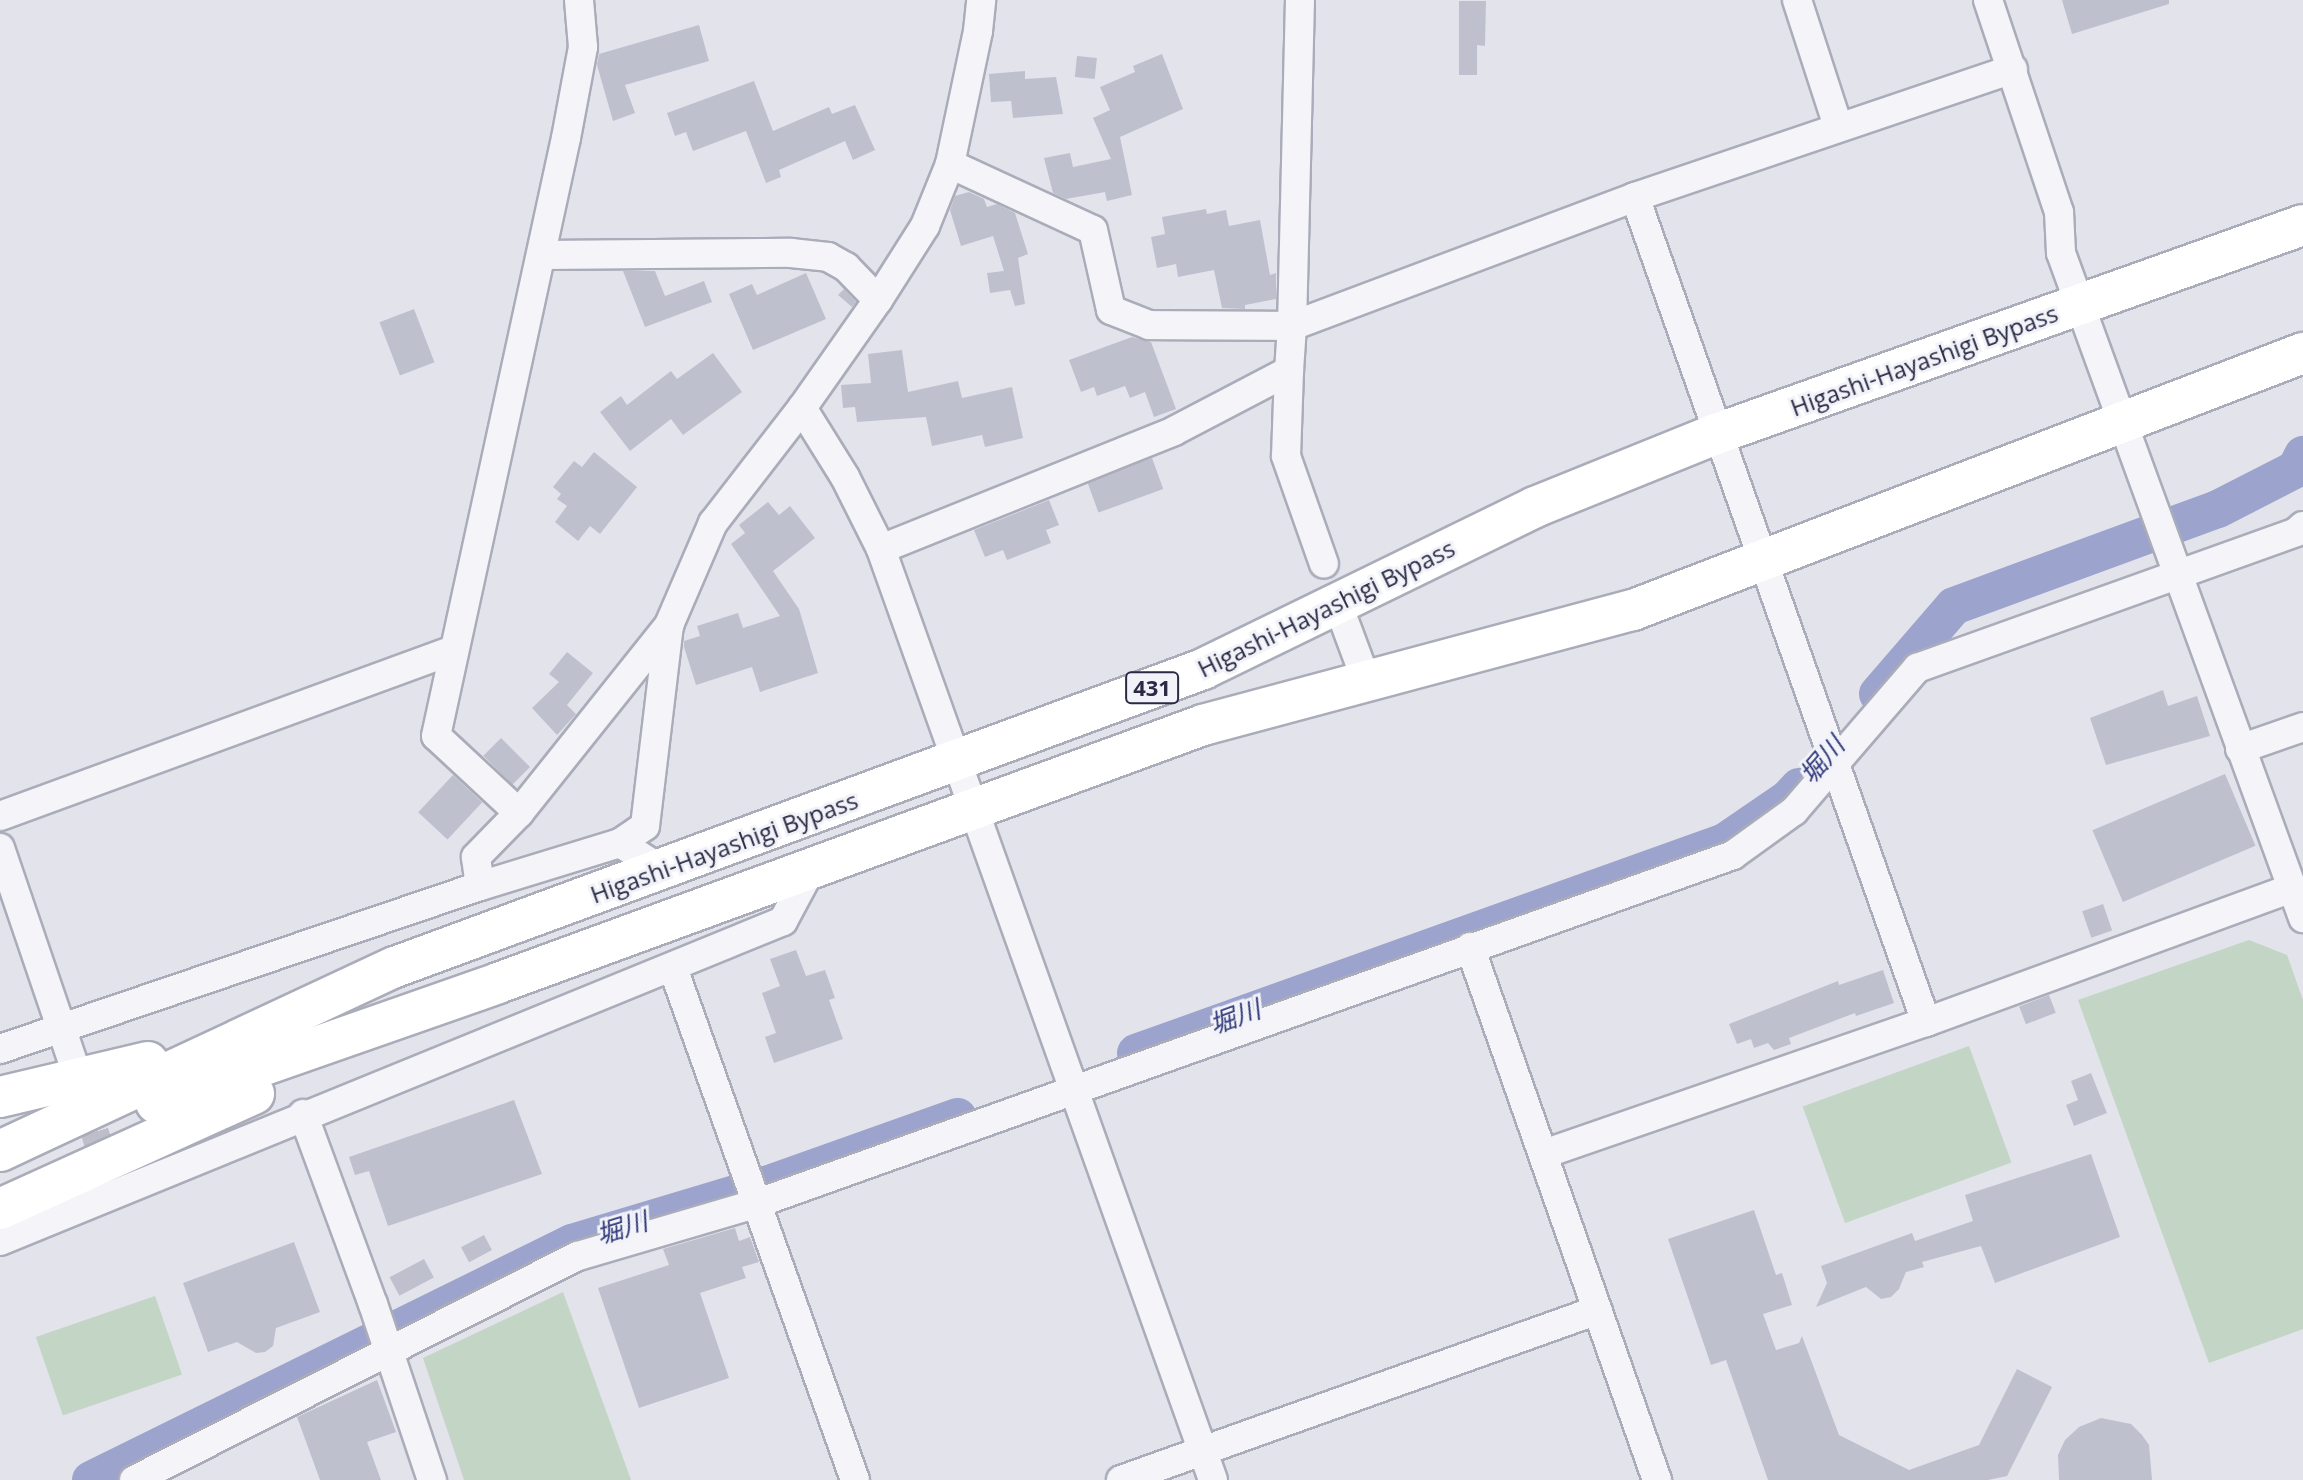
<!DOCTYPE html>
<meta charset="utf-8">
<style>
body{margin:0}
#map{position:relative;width:2303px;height:1480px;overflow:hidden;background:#e2e3eb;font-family:"Open Sans","Noto Sans JP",sans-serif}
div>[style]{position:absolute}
.green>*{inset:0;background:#c3d5c5;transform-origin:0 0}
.river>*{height:38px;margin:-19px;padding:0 19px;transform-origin:19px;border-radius:19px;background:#9ca3cc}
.building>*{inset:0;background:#bfc0ce;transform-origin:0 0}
.minor-tunnel>*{height:28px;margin-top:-14px;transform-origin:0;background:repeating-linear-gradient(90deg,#bdbeca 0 28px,transparent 0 42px)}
.roads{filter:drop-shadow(2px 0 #aaacb9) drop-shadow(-2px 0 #aaacb9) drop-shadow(0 2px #aaacb9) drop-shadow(0 -2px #aaacb9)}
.minor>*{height:28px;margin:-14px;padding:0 14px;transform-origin:14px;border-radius:14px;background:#f5f5f9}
.highway>*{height:40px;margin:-20px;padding:0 20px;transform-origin:20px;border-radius:20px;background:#fff}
span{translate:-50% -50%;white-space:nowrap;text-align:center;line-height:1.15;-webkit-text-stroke:6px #f2f3f8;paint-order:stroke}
.shield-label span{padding:2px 6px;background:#f2f3f8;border:2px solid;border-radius:6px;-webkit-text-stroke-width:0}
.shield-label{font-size:22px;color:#292a44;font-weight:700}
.street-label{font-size:24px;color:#292a44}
.water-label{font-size:26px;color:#31397a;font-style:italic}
</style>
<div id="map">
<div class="green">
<div style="clip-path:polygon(2249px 940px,2287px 955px,2303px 1000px,2303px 1329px,2209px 1363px,2078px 1000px)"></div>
<div style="left:1969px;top:1046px;width:124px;height:177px;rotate:70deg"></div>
<div style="clip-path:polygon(563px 1292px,631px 1480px,464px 1480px,423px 1358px)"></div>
<div style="left:155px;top:1296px;width:83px;height:126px;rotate:71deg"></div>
</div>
<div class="river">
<div style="left:1878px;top:694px;width:116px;rotate:-49.2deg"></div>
<div style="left:1954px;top:606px;width:281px;rotate:-20.2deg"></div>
<div style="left:2218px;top:509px;width:88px;rotate:-27.1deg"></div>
<div style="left:2296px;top:469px;width:16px;rotate:-63deg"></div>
<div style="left:1136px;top:1053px;width:626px;rotate:-19.71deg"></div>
<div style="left:1725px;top:842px;width:78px;rotate:-34.5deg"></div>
<div style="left:1789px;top:798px;width:15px;rotate:-48deg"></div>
<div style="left:91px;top:1480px;width:536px;rotate:-26.23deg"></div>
<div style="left:572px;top:1243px;width:212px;rotate:-16.7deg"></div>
<div style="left:775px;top:1182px;width:194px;rotate:-19.6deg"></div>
</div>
<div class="building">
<div style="clip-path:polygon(2062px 0,2169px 0,2169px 4px,2072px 34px)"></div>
<div style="clip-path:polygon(1459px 1px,1486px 1px,1485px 46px,1477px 45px,1477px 75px,1459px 75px)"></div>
<div style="clip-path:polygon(699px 25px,709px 61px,625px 85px,635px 113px,613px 121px,597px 65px,599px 54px)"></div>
<div style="clip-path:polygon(1162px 54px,1183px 109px,1120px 137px,1132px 195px,1107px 201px,1105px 192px,1066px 199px,1053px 193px,1044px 158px,1070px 153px,1073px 167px,1111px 159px,1093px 118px,1110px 110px,1100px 87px,1135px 72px,1133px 66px)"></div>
<div style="left:1077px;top:56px;width:20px;height:21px;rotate:6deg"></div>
<div style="clip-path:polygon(1025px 71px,1025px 79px,1056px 77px,1063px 114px,1013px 118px,1011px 101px,991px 102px,989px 74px)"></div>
<div style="clip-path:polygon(754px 81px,773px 131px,829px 107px,832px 114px,855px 105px,875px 150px,853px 160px,845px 141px,779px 170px,781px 177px,766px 183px,746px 131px,693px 151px,686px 132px,675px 136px,667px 113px)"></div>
<div style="clip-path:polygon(969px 192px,984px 199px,987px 207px,997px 204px,1015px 213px,1028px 254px,1018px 258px,1025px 304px,1015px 306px,1010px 290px,990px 293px,987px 273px,1004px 271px,993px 236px,961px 246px,950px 210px,955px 196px)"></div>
<div style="clip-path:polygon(1206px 209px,1207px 214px,1226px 210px,1229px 226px,1260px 220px,1270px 275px,1276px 273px,1276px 299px,1245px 305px,1245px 309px,1222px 308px,1214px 270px,1178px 277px,1176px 264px,1157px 268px,1151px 237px,1165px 234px,1162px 217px)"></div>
<div style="clip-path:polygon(623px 271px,655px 271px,665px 296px,704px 281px,712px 302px,645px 327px)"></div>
<div style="clip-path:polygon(806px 273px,826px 319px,753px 350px,729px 294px,752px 284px,757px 295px)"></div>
<div style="clip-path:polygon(844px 289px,856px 302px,852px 307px,838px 295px)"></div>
<div style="left:414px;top:309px;width:57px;height:37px;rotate:69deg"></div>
<div style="clip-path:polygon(1132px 337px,1151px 342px,1176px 409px,1154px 417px,1145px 392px,1130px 398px,1125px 386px,1097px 396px,1094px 387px,1081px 392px,1069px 360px)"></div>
<div style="clip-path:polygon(902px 350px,908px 392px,958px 381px,962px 398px,1012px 387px,1023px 438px,985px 447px,982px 435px,932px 446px,926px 417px,857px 422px,855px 407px,843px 408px,841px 385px,871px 383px,868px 354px)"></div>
<div style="clip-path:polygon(713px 353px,742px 392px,683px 435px,671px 419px,630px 451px,600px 412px,621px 396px,627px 405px,671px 371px,677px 379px)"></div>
<div style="clip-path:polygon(594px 452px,637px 487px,600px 534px,590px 526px,578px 541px,555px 522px,567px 506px,557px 499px,561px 494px,553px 487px,574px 461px,582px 467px)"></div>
<div style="left:1152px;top:458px;width:33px;height:69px;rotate:70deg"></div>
<div style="clip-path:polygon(1049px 500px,1059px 525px,1046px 530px,1051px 543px,1007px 560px,1003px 550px,985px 557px,974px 530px)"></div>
<div style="clip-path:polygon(768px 502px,779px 515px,790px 506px,815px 538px,773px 571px,799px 609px,818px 673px,760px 692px,752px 667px,696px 685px,684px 647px,684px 641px,700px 636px,697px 626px,738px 613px,743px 628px,780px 616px,731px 544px,745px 533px,739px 525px)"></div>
<div style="clip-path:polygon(567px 652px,593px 673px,567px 705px,576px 714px,557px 735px,532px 708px,559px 682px,549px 674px)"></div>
<div style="clip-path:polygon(2163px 690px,2168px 706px,2197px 696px,2210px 736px,2106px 765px,2090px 718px)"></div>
<div style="left:501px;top:738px;width:41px;height:25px;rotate:45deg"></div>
<div style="left:2225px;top:774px;width:78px;height:144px;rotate:67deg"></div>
<div style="left:453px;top:775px;width:40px;height:51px;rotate:43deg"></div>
<div style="left:2103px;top:904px;width:28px;height:22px;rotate:71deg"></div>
<div style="clip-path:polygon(796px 950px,806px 976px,825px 970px,835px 998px,829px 1000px,843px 1039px,774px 1063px,765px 1037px,776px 1033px,762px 993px,780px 986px,770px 959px)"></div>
<div style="clip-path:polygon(1883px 970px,1894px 1003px,1856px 1016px,1855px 1013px,1789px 1038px,1791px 1044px,1774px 1050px,1768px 1043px,1754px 1048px,1751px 1039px,1737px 1044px,1729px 1024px,1838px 981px,1839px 985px)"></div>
<div style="left:2049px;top:995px;width:19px;height:32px;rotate:69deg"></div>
<div style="clip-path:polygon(2091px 1073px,2107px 1113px,2074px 1126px,2066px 1105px,2078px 1100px,2071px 1081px)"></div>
<div style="clip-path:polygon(514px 1100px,542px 1174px,388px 1226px,369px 1171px,355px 1175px,349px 1157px)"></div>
<div style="clip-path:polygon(2091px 1154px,2120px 1237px,1995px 1283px,1981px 1246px,1922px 1262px,1924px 1267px,1906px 1272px,1899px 1289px,1891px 1297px,1881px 1299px,1866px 1287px,1816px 1307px,1827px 1283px,1821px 1266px,1912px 1233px,1915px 1241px,1973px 1221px,1965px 1195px)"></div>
<div style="clip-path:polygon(1754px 1210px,1776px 1275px,1782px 1273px,1792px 1305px,1763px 1314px,1776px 1350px,1799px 1343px,1802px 1336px,1839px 1435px,1909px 1470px,1979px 1445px,2017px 1369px,2052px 1387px,2007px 1476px,1988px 1480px,1768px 1480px,1726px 1360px,1711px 1365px,1668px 1239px)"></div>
<div style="clip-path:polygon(735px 1228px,739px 1241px,750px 1237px,759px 1262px,742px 1267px,746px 1278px,700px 1293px,729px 1378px,639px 1408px,598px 1288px,669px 1265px,663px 1249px)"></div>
<div style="left:484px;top:1235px;width:17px;height:26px;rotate:62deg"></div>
<div style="clip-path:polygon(294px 1242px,320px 1312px,276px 1328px,273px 1346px,265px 1352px,256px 1353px,237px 1342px,208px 1352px,183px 1283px)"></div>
<div style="left:424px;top:1259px;width:21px;height:39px;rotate:62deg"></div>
<div style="clip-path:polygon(377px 1380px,396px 1432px,367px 1442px,381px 1480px,320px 1480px,297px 1417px)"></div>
<div style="clip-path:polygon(2101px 1418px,2131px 1424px,2142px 1435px,2149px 1445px,2152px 1480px,2059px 1480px,2058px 1455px,2065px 1440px,2079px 1427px)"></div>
</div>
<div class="minor-tunnel">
<div style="left:82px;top:1092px;width:83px;rotate:72.4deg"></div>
</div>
<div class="roads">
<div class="minor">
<div style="left:1797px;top:0;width:133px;rotate:72deg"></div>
<div style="left:1988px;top:0;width:224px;rotate:71.5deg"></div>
<div style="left:2059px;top:212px;width:41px;rotate:87.2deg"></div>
<div style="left:2061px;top:253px;width:708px;rotate:70deg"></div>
<div style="left:950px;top:164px;width:157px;rotate:24.8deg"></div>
<div style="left:1093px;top:230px;width:82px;rotate:77.3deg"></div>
<div style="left:1111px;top:310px;width:41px;rotate:21.5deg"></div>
<div style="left:1149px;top:325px;width:143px;rotate:0.4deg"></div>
<div style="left:1292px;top:326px;width:326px;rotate:-88.6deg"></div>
<div style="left:1635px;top:197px;width:875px;rotate:70.57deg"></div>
<div style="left:542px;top:255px;width:249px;rotate:-0.5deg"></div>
<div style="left:791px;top:253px;width:37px;rotate:6deg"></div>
<div style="left:828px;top:257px;width:21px;rotate:29deg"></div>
<div style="left:846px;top:267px;width:46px;rotate:45.9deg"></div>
<div style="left:1289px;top:371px;width:85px;rotate:92deg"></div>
<div style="left:1286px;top:456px;width:114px;rotate:70.6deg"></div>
<div style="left:802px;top:408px;width:81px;rotate:58.1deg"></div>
<div style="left:845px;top:477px;width:80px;rotate:63.4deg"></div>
<div style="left:881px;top:549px;width:988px;rotate:70.37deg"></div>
<div style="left:881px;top:549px;width:316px;rotate:-21.9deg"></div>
<div style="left:1174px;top:431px;width:130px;rotate:-27.6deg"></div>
<div style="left:1289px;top:371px;width:45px;rotate:-86.2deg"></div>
<div style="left:1292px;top:326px;width:366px;rotate:-20.6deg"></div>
<div style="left:1635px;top:197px;width:399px;rotate:-18.7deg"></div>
<div style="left:1337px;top:602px;width:83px;rotate:69.6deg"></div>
<div style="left:2240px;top:749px;width:67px;rotate:-19.2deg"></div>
<div style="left:519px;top:813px;width:113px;rotate:-137.1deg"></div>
<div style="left:436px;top:736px;width:612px;rotate:-77.74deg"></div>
<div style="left:566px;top:138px;width:93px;rotate:-79.4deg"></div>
<div style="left:583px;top:47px;width:47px;rotate:-94.9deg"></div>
<div style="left:0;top:816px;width:483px;rotate:-20.1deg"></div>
<div style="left:620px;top:843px;width:30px;rotate:-34deg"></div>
<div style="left:645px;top:826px;width:201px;rotate:-83.2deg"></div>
<div style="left:0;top:848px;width:232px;rotate:71.2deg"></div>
<div style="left:480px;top:886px;width:29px;rotate:-98deg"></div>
<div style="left:476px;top:857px;width:62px;rotate:-45.7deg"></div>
<div style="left:519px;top:813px;width:241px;rotate:-51.4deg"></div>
<div style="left:669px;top:625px;width:111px;rotate:-66.7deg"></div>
<div style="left:713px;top:523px;width:145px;rotate:-52.3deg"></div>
<div style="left:802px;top:408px;width:132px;rotate:-54.9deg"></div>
<div style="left:878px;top:300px;width:88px;rotate:-57.6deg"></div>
<div style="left:925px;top:226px;width:67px;rotate:-68deg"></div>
<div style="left:950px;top:164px;width:136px;rotate:-78.1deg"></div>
<div style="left:978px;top:31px;width:31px;rotate:-84deg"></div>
<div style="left:1470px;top:947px;width:565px;rotate:70.67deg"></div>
<div style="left:673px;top:968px;width:543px;rotate:70.43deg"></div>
<div style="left:0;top:1049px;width:507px;rotate:-18.76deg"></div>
<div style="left:480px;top:886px;width:146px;rotate:-17.1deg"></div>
<div style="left:620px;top:843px;width:50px;rotate:32.7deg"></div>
<div style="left:303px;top:1114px;width:202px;rotate:69.8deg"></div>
<div style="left:373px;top:1304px;width:186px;rotate:71.5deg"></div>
<div style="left:1544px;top:1154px;width:404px;rotate:-19.1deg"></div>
<div style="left:1926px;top:1022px;width:390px;rotate:-20.1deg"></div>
<div style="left:0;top:1241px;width:846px;rotate:-22.23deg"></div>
<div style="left:783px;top:921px;width:61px;rotate:-61.8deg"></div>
<div style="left:134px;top:1480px;width:497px;rotate:-26.8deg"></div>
<div style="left:578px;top:1256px;width:188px;rotate:-16.4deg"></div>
<div style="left:758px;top:1203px;width:1035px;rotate:-19.64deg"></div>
<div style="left:1733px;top:855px;width:75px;rotate:-35.8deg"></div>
<div style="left:1794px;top:811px;width:189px;rotate:-49.3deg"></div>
<div style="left:1917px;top:668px;width:403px;rotate:-19.7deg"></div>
<div style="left:2296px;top:532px;width:9px;rotate:-41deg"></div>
<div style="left:1121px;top:1480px;width:506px;rotate:-19.62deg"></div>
</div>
<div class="highway">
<div style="left:0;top:1097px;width:152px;rotate:-13.3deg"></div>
<div style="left:156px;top:1103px;width:362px;rotate:-19.3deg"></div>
<div style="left:498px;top:983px;width:751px;rotate:-20.1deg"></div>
<div style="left:1203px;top:725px;width:445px;rotate:-15deg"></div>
<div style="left:1633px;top:610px;width:718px;rotate:-20.99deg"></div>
<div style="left:0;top:1151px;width:436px;rotate:-25deg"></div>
<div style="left:395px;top:967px;width:861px;rotate:-20.24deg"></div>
<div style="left:1203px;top:669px;width:369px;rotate:-26deg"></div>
<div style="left:1535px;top:507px;width:195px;rotate:-22deg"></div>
<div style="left:1716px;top:434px;width:623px;rotate:-19.6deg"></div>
<div style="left:0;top:1209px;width:279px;rotate:-24.4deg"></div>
</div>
</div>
<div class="shield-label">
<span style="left:1152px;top:688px">431</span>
</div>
<div class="street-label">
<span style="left:1924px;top:360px;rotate:-20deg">Higashi-Hayashigi Bypass</span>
<span style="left:1326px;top:608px;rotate:-26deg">Higashi-Hayashigi Bypass</span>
<span style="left:724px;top:847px;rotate:-20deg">Higashi-Hayashigi Bypass</span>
</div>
<div class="water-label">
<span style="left:1822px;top:760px;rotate:-49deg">堀川</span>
<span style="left:1235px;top:1017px;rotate:-20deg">堀川</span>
<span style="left:622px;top:1228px;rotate:-17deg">堀川</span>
</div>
</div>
